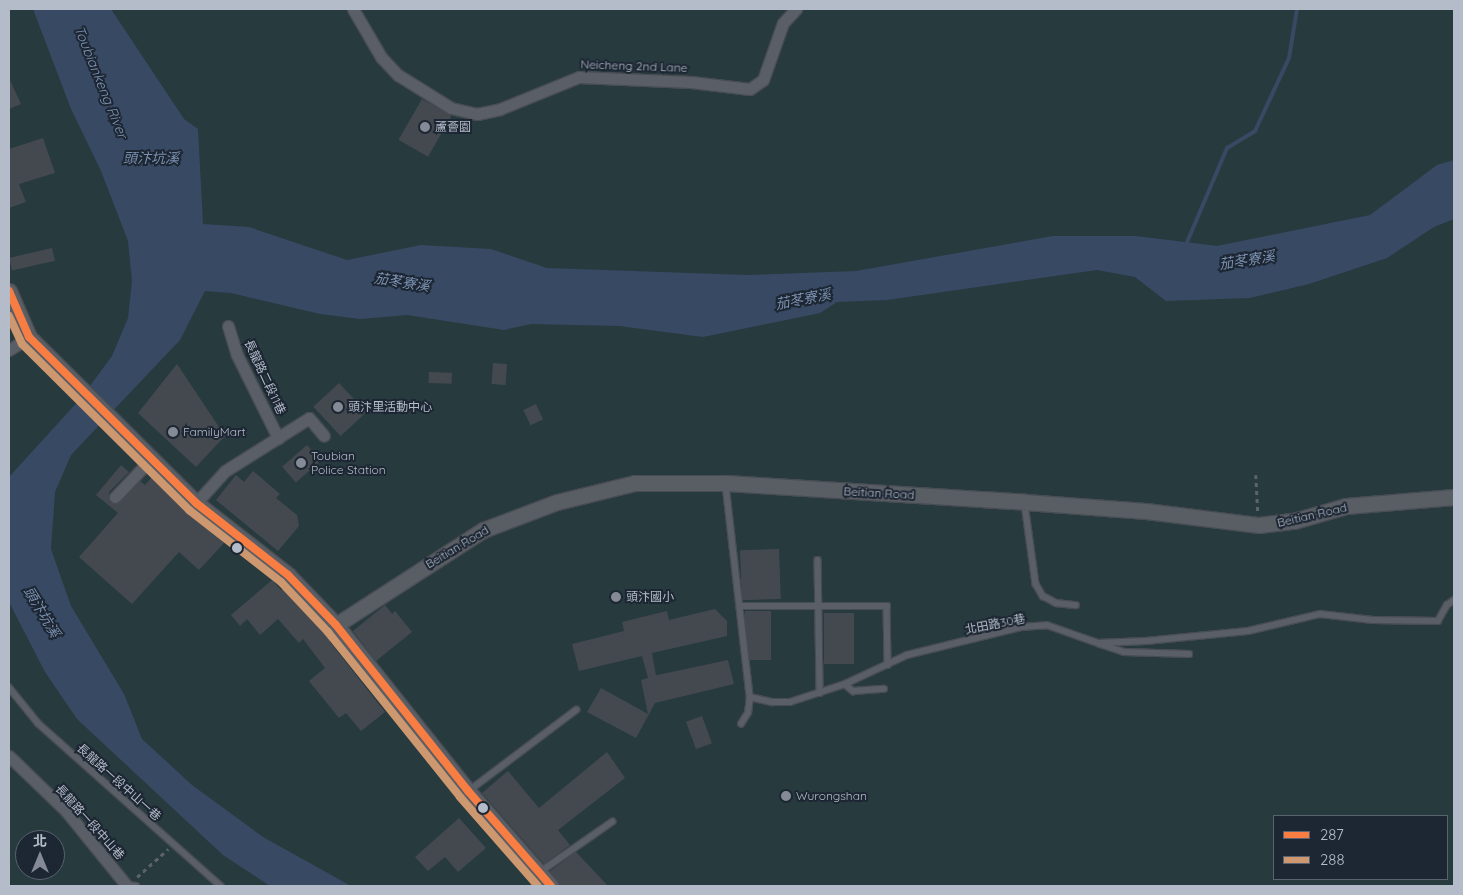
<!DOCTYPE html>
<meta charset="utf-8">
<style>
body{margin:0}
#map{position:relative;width:1463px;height:895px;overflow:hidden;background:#2a3038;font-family:Quicksand,"Noto Sans TC",sans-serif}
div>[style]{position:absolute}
.green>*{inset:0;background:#273a3e}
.water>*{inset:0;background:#384963}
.stream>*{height:4px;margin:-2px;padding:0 2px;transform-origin:2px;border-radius:2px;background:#384963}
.building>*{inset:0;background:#444950;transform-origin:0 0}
.path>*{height:2.5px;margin-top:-1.25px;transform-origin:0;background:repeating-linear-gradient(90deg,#5d636a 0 4px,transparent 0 8px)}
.roads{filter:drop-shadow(1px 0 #484c53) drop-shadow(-1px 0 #484c53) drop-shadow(0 1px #484c53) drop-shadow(0 -1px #484c53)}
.lane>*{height:5.5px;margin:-2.75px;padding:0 2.75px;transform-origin:2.75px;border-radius:2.75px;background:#5a5e66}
.street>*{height:11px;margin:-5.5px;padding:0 5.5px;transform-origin:5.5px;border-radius:5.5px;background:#5a5e66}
.secondary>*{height:15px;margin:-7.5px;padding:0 7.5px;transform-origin:7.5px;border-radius:7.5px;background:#595d64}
.bus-1>*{height:8px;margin:-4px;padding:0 4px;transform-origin:4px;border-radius:4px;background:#f77d43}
.bus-2>*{height:8px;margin:-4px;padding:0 4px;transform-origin:4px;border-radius:4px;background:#cd976f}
.dots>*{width:14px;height:14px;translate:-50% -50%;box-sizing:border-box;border:2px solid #1d2633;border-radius:50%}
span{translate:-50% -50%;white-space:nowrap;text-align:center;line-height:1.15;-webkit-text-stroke:4px #1d2633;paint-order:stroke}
.street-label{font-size:12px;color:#b4bcc9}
.poi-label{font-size:12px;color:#b4bcc9}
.left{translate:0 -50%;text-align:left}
.water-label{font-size:14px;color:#7c92b1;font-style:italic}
.frame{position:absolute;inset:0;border:10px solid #b4bcc9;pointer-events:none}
.legend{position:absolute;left:1273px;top:815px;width:175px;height:65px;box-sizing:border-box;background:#1d2633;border:1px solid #59626f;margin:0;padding:6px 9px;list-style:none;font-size:15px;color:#b4bcc9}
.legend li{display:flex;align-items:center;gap:10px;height:25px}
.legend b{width:25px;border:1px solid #59626f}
.north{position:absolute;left:15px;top:830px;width:50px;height:50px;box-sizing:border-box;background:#1d2633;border:1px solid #59626f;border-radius:50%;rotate:0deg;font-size:14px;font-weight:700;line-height:20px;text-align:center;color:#b4bcc9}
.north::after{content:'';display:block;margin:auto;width:18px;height:22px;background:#848b96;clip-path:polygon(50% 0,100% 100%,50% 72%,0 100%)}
</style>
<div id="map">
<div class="green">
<div style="clip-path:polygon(evenodd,9px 9px,1454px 9px,1454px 886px,9px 886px,9px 9px,1274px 816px,1447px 816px,1447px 879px,1274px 879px,1274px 816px,9px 9px,25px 840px,55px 840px,55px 870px,25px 870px,25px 840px)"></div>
</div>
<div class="water">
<div style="clip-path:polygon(33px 9px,111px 9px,184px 119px,198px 129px,203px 224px,249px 227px,347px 260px,421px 245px,491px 249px,547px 268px,747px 275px,856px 271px,1053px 236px,1136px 236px,1217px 246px,1370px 215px,1437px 165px,1454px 160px,1454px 219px,1434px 227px,1387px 258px,1309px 284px,1250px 298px,1166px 301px,1135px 277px,1097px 270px,887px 300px,837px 302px,820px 313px,703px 337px,619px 326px,531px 324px,504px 330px,407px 315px,360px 319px,320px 314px,231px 293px,205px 291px,180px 340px,71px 455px,55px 492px,51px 549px,71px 606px,124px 694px,142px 739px,192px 785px,263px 837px,351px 886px,270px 886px,223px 855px,77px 719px,45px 672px,9px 602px,9px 477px,81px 398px,112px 356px,128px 318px,132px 281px,128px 241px,101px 171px,71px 109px)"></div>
</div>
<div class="stream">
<div style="left:1185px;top:247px;width:108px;rotate:-67deg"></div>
<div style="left:1227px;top:148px;width:33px;rotate:-31deg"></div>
<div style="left:1255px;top:131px;width:81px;rotate:-65deg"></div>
<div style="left:1289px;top:58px;width:50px;rotate:-80.7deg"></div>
</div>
<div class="building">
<div style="clip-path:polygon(9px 78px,21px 104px,9px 109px)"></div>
<div style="left:422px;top:99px;width:34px;height:47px;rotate:30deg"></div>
<div style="clip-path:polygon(43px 138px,55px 173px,19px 184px,26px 202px,9px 208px,9px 149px)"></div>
<div style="left:52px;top:248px;width:13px;height:44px;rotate:77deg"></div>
<div style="left:493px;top:363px;width:14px;height:21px;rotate:4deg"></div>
<div style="clip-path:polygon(177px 364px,225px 436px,196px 467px,138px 413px)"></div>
<div style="left:429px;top:372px;width:23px;height:11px;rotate:2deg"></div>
<div style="left:339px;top:383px;width:40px;height:35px;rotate:47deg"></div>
<div style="left:536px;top:404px;width:17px;height:14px;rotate:65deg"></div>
<div style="left:307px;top:445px;width:21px;height:33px;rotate:49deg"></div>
<div style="clip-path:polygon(121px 465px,129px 472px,109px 492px,110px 503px,120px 502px,140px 481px,145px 485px,152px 477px,225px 542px,199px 570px,179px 552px,132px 604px,79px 557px,118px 513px,96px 495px)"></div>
<div style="clip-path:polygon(253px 471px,280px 494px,276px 498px,297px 515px,299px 526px,278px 551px,216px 500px,236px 475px,244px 482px)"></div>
<div style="left:779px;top:549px;width:50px;height:39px;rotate:88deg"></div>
<div style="clip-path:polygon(272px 580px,281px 590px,286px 586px,329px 631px,335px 638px,330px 642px,385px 712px,361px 731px,346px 713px,339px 718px,309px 681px,325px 668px,303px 639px,299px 643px,278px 619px,260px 635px,247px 619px,240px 626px,231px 615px)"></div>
<div style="clip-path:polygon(385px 605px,392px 614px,395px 611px,412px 632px,376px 661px,353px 631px)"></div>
<div style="clip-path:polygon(715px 609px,727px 621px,727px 636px,652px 653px,656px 676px,653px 676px,728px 660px,734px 684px,655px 703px,636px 738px,587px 712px,601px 688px,648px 714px,641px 680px,648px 678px,642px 656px,579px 671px,572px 644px,624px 631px,622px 622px,667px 611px,669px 620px)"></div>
<div style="left:745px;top:611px;width:26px;height:49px"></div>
<div style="left:824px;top:613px;width:30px;height:51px"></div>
<div style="left:702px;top:716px;width:29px;height:17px;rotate:70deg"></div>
<div style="clip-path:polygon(607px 752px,625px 778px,558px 830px,570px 845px,544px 864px,482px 793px,508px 771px,539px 808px)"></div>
<div style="clip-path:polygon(459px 818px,486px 848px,458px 872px,445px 857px,428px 871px,415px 857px)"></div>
<div style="clip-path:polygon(576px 852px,594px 871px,608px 886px,560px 886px,550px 871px)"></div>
</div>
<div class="path">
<div style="left:1256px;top:475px;width:36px;rotate:87deg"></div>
<div style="left:137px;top:877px;width:42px;rotate:-42.1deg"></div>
</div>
<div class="roads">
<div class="lane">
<div style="left:726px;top:485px;width:213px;rotate:83.5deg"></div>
<div style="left:750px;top:697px;width:23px;rotate:13deg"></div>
<div style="left:772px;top:702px;width:18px"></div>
<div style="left:790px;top:702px;width:58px;rotate:-18.1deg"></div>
<div style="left:845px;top:684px;width:68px;rotate:-25.1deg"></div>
<div style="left:907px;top:655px;width:117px;rotate:-13.8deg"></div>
<div style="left:1021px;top:627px;width:26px;rotate:-4deg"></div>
<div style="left:1047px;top:625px;width:54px;rotate:19.4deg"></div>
<div style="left:1098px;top:643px;width:48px;rotate:-2.4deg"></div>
<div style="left:1146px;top:641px;width:102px;rotate:-5.6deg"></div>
<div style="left:1248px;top:631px;width:74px;rotate:-13.3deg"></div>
<div style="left:1320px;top:614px;width:53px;rotate:6.5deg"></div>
<div style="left:1373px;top:620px;width:65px;rotate:0.9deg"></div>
<div style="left:1438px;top:621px;width:18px;rotate:-61deg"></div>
<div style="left:1447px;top:605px;width:9px;rotate:-36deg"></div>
<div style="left:1025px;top:504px;width:81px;rotate:82.2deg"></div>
<div style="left:1036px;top:584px;width:14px;rotate:60deg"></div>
<div style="left:1043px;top:596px;width:15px;rotate:28deg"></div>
<div style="left:1056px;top:603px;width:20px;rotate:6deg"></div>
<div style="left:818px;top:560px;width:133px;rotate:89.1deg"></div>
<div style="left:740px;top:606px;width:147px"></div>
<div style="left:887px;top:606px;width:59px;rotate:89deg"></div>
<div style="left:1100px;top:644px;width:25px;rotate:18deg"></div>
<div style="left:1124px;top:652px;width:65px;rotate:1.8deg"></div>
<div style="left:845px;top:684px;width:11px;rotate:41deg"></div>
<div style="left:853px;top:691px;width:31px;rotate:-4deg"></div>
<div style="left:9px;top:687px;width:46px;rotate:51.1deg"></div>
<div style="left:38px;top:723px;width:245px;rotate:41.7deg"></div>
<div style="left:741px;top:724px;width:13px;rotate:-58deg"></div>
<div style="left:748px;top:713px;width:16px;rotate:-83deg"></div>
<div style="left:470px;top:790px;width:133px;rotate:-37deg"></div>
<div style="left:540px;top:872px;width:88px;rotate:-34.8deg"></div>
<div style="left:128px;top:885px;width:8px;rotate:7deg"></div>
</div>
<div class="street">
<div style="left:353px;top:9px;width:56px;rotate:59.7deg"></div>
<div style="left:381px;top:57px;width:25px;rotate:47deg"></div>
<div style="left:398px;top:75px;width:62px;rotate:31.9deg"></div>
<div style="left:451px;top:108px;width:27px;rotate:13deg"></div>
<div style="left:477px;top:114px;width:24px;rotate:-12deg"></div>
<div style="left:500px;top:109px;width:85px;rotate:-22.1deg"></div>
<div style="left:579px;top:77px;width:112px;rotate:2.6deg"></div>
<div style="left:691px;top:82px;width:59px;rotate:6.8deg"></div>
<div style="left:750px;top:89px;width:16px;rotate:-35deg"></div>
<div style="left:763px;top:80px;width:60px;rotate:-70.7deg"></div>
<div style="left:783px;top:23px;width:19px;rotate:-47deg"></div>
<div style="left:228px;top:326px;width:30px;rotate:73deg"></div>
<div style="left:237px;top:355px;width:93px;rotate:63.7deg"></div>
<div style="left:9px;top:350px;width:24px;rotate:-33deg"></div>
<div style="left:115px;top:497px;width:54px;rotate:-46.5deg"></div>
<div style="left:196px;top:503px;width:43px;rotate:-47.8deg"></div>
<div style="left:225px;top:471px;width:99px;rotate:-32.2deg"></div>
<div style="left:309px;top:418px;width:23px;rotate:50deg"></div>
<div style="left:9px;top:756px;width:79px;rotate:44deg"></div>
<div style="left:66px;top:811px;width:97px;rotate:50.9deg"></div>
</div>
<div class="secondary">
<div style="left:9px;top:291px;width:50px;rotate:66.5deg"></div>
<div style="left:29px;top:337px;width:235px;rotate:44.8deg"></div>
<div style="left:196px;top:503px;width:117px;rotate:38deg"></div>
<div style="left:288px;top:575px;width:69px;rotate:46.2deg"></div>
<div style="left:336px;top:625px;width:212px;rotate:51.5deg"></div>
<div style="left:468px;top:791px;width:126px;rotate:48.9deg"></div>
<div style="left:336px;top:625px;width:175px;rotate:-32.9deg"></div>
<div style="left:483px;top:530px;width:79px;rotate:-20.7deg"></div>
<div style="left:557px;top:502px;width:80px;rotate:-13.7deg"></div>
<div style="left:635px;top:483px;width:91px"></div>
<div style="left:726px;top:483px;width:300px;rotate:3.6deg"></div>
<div style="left:1025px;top:502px;width:121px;rotate:4.3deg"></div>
<div style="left:1146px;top:511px;width:114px;rotate:7.1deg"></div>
<div style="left:1259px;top:525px;width:35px;rotate:-7deg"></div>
<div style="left:1294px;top:521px;width:54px;rotate:-16.1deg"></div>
<div style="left:1346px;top:506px;width:108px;rotate:-4.8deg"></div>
</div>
</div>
<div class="bus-1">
<div style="left:9px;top:291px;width:50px;rotate:66.5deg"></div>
<div style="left:29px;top:337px;width:235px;rotate:44.8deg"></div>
<div style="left:196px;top:503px;width:117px;rotate:38deg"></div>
<div style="left:288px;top:575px;width:69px;rotate:46.2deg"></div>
<div style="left:336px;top:625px;width:212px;rotate:51.5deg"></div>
<div style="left:468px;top:791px;width:126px;rotate:48.9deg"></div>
</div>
<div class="bus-2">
<div style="left:9px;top:316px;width:31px;rotate:65deg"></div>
<div style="left:22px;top:344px;width:235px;rotate:44.8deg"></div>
<div style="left:189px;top:510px;width:117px;rotate:38deg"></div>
<div style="left:281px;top:582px;width:69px;rotate:46.8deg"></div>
<div style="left:328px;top:632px;width:211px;rotate:51.3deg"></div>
<div style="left:460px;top:797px;width:118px;rotate:48.8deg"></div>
</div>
<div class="dots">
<div style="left:425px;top:127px;background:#848b96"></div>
<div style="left:338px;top:407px;background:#848b96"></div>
<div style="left:173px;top:432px;background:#848b96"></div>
<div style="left:301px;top:463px;background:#848b96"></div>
<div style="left:237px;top:548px;background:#b4bcc9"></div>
<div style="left:616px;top:597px;background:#848b96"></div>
<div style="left:786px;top:796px;background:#848b96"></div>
<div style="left:483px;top:808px;background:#b4bcc9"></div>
</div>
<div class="street-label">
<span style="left:634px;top:66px;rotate:2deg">Neicheng 2nd Lane</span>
<span style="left:265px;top:377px;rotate:65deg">長龍路二段11巷</span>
<span style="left:879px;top:493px;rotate:3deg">Beitian Road</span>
<span style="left:1312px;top:515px;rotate:-13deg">Beitian Road</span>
<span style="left:457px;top:547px;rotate:-31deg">Beitian Road</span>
<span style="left:995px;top:624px;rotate:-11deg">北田路30巷</span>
<span style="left:119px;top:782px;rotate:42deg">長龍路一段中山一巷</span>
<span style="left:90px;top:822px;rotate:48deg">長龍路一段中山巷</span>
</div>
<div class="poi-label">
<span class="left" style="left:435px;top:127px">蘆薈園</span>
<span class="left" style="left:348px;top:407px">頭汴里活動中心</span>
<span class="left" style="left:183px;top:432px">FamilyMart</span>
<span class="left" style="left:311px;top:463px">Toubian<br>Police Station</span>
<span class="left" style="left:626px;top:597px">頭汴國小</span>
<span class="left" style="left:796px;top:796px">Wurongshan</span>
</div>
<div class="water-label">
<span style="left:101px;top:82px;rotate:68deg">Toubiankeng River</span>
<span style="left:151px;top:158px">頭汴坑溪</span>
<span style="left:1247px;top:260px;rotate:-9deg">茄苳寮溪</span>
<span style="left:402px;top:282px;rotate:9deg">茄苳寮溪</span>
<span style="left:803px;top:299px;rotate:-11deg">茄苳寮溪</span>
<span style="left:42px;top:612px;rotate:59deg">頭汴坑溪</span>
</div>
<div class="frame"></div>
<ul class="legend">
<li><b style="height:6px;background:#f77d43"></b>287</li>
<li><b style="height:6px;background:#cd976f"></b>288</li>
</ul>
<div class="north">北</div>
</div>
